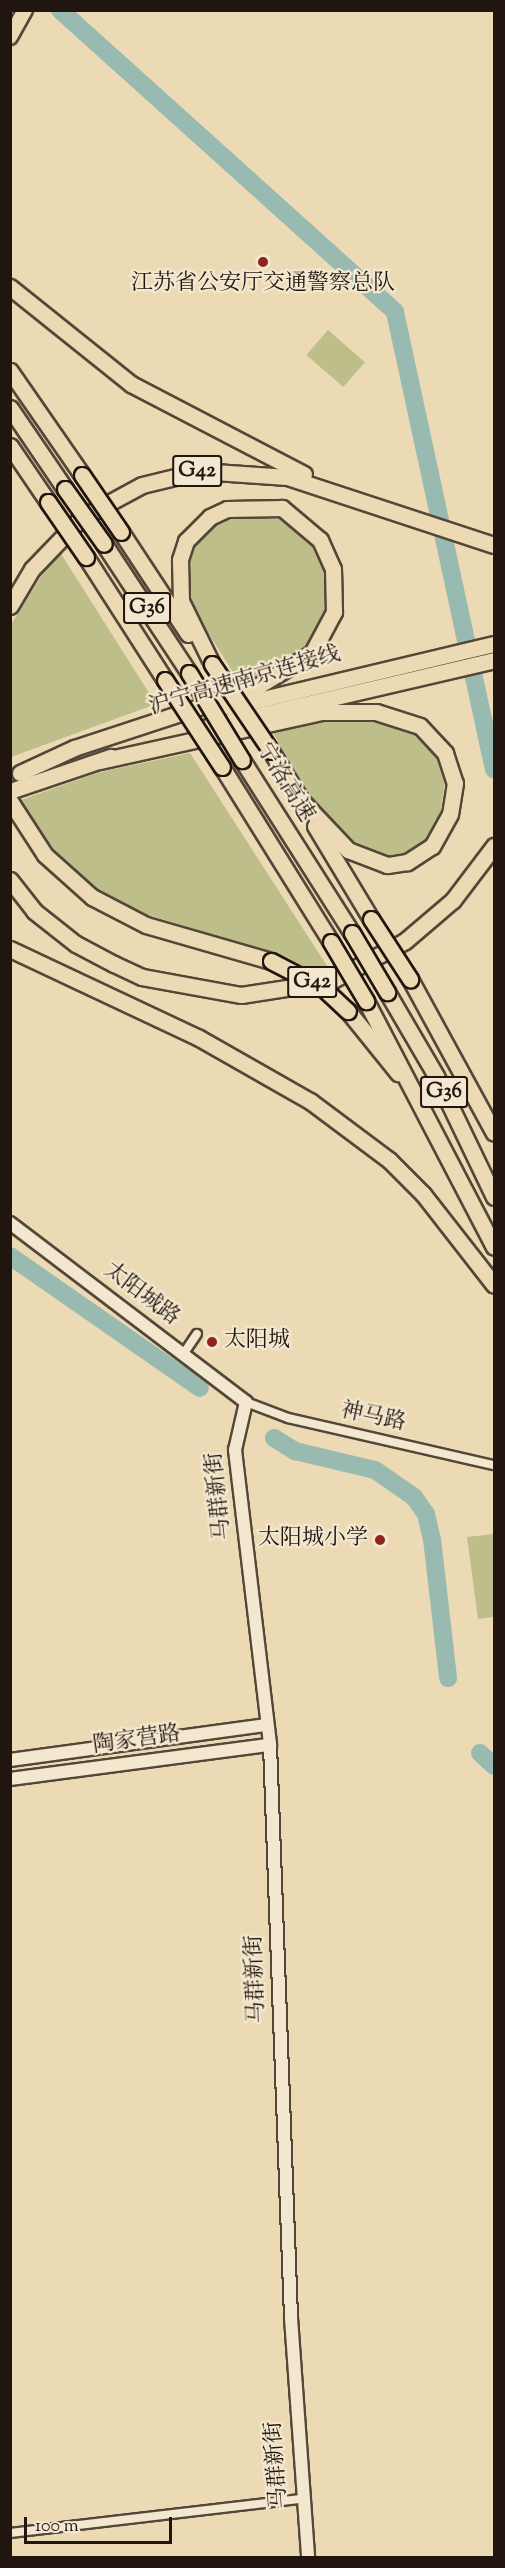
<!DOCTYPE html>
<meta charset="utf-8">
<style>
body{margin:0}
#map{position:relative;width:505px;height:2568px;overflow:hidden;background:#ecdab5;font-family:"Sorts Mill Goudy","Noto Serif SC",serif}
div>[style]{position:absolute}
.green>*{inset:0;background:#bdbe8a;transform-origin:0 0}
.river>*{height:18px;margin:-9px;padding:0 9px;transform-origin:9px;border-radius:9px;background:#99bab1}
.roads{filter:drop-shadow(2px 0 #544738) drop-shadow(-2px 0 #544738) drop-shadow(0 2px #544738) drop-shadow(0 -2px #544738)}
.street>*{height:8px;margin:-4px;padding:0 4px;transform-origin:4px;border-radius:4px;background:#f3e7cf}
.secondary>*{height:12px;margin:-6px;padding:0 6px;transform-origin:6px;border-radius:6px;background:#f3e7cf}
.primary>*{height:14px;margin:-7px;padding:0 7px;transform-origin:7px;border-radius:7px;background:#ecdab5}
.highway>*{height:15px;margin:-7.5px;padding:0 7.5px;transform-origin:7.5px;border-radius:7.5px;background:#ecdab5}
.bridges{filter:drop-shadow(2px 0 #21160f) drop-shadow(-2px 0 #21160f) drop-shadow(0 2px #21160f) drop-shadow(0 -2px #21160f)}
.highway-bridge>*{height:15px;margin:-7.5px;padding:0 7.5px;transform-origin:7.5px;border-radius:7.5px;background:#ecdab5}
.dots>*{width:16px;height:16px;translate:-50% -50%;box-sizing:border-box;border:3px solid #f3e7cf;border-radius:50%}
span{translate:-50% -50%;white-space:nowrap;text-align:center;line-height:1.15;-webkit-text-stroke:4.5px #f3e7cf;paint-order:stroke}
.shield-label span{padding:2px 4px;background:#f3e7cf;border:2px solid;border-radius:4px;-webkit-text-stroke-width:0}
.shield-label{font-size:21px;color:#21160f;font-weight:700}
.poi-label{font-size:22px;color:#21160f}
.left{translate:0 -50%;text-align:left}
.right{translate:-100% -50%;text-align:right}
.street-label{font-size:22px;color:#21160f}
.frame{position:absolute;inset:0;border:12px solid #21160f;pointer-events:none}
.scale{position:absolute;left:24px;top:2517px;width:148px;height:27px;box-sizing:border-box;border:3px solid #21160f;border-top:0;padding-left:8px;font-size:18px;line-height:21px;white-space:nowrap;color:#21160f;-webkit-text-stroke:4px #f3e7cf;paint-order:stroke}
</style>
<div id="map">
<div class="green">
<div style="left:328px;top:330px;width:49px;height:33px;rotate:41deg"></div>
<div style="clip-path:polygon(237px 512px,281px 516px,312px 539px,329px 575px,328px 612px,310px 649px,241px 685px,187px 599px,187px 556px,197px 536px,214px 520px)"></div>
<div style="clip-path:polygon(58px 549px,156px 704px,11px 757px,10px 626px)"></div>
<div style="clip-path:polygon(356px 716px,385px 718px,416px 731px,433px 748px,446px 775px,439px 822px,424px 843px,404px 855px,384px 856px,348px 844px,323px 816px,271px 730px)"></div>
<div style="clip-path:polygon(190px 753px,331px 972px,323px 976px,285px 957px,145px 914px,102px 894px,40px 837px,21px 800px,100px 772px)"></div>
<div style="clip-path:polygon(494px 1534px,494px 1617px,478px 1619px,467px 1537px)"></div>
</div>
<div class="river">
<div style="left:60px;top:10px;width:451px;rotate:42deg"></div>
<div style="left:395px;top:312px;width:468px;rotate:77.8deg"></div>
<div style="left:10px;top:1256px;width:231px;rotate:34.8deg"></div>
<div style="left:274px;top:1438px;width:25px;rotate:32deg"></div>
<div style="left:295px;top:1451px;width:82px;rotate:13.4deg"></div>
<div style="left:375px;top:1470px;width:47px;rotate:34.7deg"></div>
<div style="left:414px;top:1497px;width:21px;rotate:55deg"></div>
<div style="left:426px;top:1514px;width:26px;rotate:77deg"></div>
<div style="left:432px;top:1539px;width:140px;rotate:83.4deg"></div>
<div style="left:480px;top:1753px;width:19px;rotate:43deg"></div>
</div>
<div class="roads">
<div class="street">
<div style="left:184px;top:1353px;width:23px;rotate:-56deg"></div>
<div style="left:246px;top:1402px;width:45px;rotate:20.9deg"></div>
<div style="left:288px;top:1418px;width:211px;rotate:12.9deg"></div>
<div style="left:10px;top:2533px;width:293px;rotate:-6.7deg"></div>
</div>
<div class="secondary">
<div style="left:10px;top:1223px;width:296px;rotate:37.2deg"></div>
<div style="left:246px;top:1402px;width:49px;rotate:102.9deg"></div>
<div style="left:235px;top:1450px;width:297px;rotate:83.2deg"></div>
<div style="left:270px;top:1745px;width:573px;rotate:87.9deg"></div>
<div style="left:291px;top:2318px;width:241px;rotate:85.9deg"></div>
<div style="left:10px;top:1760px;width:259px;rotate:-7.8deg"></div>
<div style="left:10px;top:1779px;width:262px;rotate:-7.5deg"></div>
</div>
<div class="primary">
<div style="left:10px;top:37px;width:31px;rotate:-61deg"></div>
</div>
<div class="highway">
<div style="left:10px;top:287px;width:155px;rotate:38.7deg"></div>
<div style="left:131px;top:384px;width:195px;rotate:27.5deg"></div>
<div style="left:10px;top:371px;width:126px;rotate:55.3deg"></div>
<div style="left:10px;top:408px;width:98px;rotate:55.8deg"></div>
<div style="left:10px;top:446px;width:68px;rotate:55.8deg"></div>
<div style="left:121px;top:532px;width:122px;rotate:56.7deg"></div>
<div style="left:104px;top:544px;width:154px;rotate:56.6deg"></div>
<div style="left:86px;top:557px;width:146px;rotate:57.3deg"></div>
<div style="left:10px;top:606px;width:43px;rotate:-59.3deg"></div>
<div style="left:32px;top:569px;width:71px;rotate:-46.1deg"></div>
<div style="left:81px;top:518px;width:69px;rotate:-28.4deg"></div>
<div style="left:142px;top:485px;width:60px;rotate:-13.6deg"></div>
<div style="left:200px;top:471px;width:87px;rotate:3.9deg"></div>
<div style="left:287px;top:477px;width:218px;rotate:18.2deg"></div>
<div style="left:229px;top:707px;width:272px;rotate:-13.4deg"></div>
<div style="left:207px;top:727px;width:295px;rotate:-13.1deg"></div>
<div style="left:271px;top:751px;width:63px;rotate:58.6deg"></div>
<div style="left:242px;top:760px;width:205px;rotate:57.6deg"></div>
<div style="left:100px;top:761px;width:226px;rotate:-12.5deg"></div>
<div style="left:321px;top:712px;width:55px"></div>
<div style="left:376px;top:712px;width:46px;rotate:17.7deg"></div>
<div style="left:420px;top:726px;width:37px;rotate:47deg"></div>
<div style="left:445px;top:753px;width:32px;rotate:72deg"></div>
<div style="left:455px;top:783px;width:31px;rotate:99deg"></div>
<div style="left:450px;top:814px;width:37px;rotate:119deg"></div>
<div style="left:432px;top:846px;width:30px;rotate:147deg"></div>
<div style="left:407px;top:862px;width:20px;rotate:171deg"></div>
<div style="left:387px;top:865px;width:42px;rotate:-159deg"></div>
<div style="left:348px;top:850px;width:71px;rotate:-133.3deg"></div>
<div style="left:222px;top:767px;width:206px;rotate:58.1deg"></div>
<div style="left:20px;top:773px;width:60px;rotate:-24.8deg"></div>
<div style="left:74px;top:748px;width:188px;rotate:-18.2deg"></div>
<div style="left:253px;top:689px;width:69px;rotate:-31.4deg"></div>
<div style="left:312px;top:653px;width:47px;rotate:-61.8deg"></div>
<div style="left:334px;top:612px;width:43px;rotate:-91.3deg"></div>
<div style="left:333px;top:569px;width:32px;rotate:-114deg"></div>
<div style="left:320px;top:540px;width:50px;rotate:-139.9deg"></div>
<div style="left:282px;top:508px;width:55px;rotate:179deg"></div>
<div style="left:227px;top:509px;width:19px;rotate:155deg"></div>
<div style="left:210px;top:517px;width:34px;rotate:135deg"></div>
<div style="left:186px;top:541px;width:20px;rotate:108deg"></div>
<div style="left:180px;top:560px;width:41px;rotate:88.6deg"></div>
<div style="left:181px;top:601px;width:70px;rotate:63.8deg"></div>
<div style="left:10px;top:791px;width:106px;rotate:-18.8deg"></div>
<div style="left:10px;top:801px;width:64px;rotate:57.1deg"></div>
<div style="left:45px;top:855px;width:63px;rotate:41.8deg"></div>
<div style="left:92px;top:897px;width:61px;rotate:27.4deg"></div>
<div style="left:146px;top:925px;width:130px;rotate:16.1deg"></div>
<div style="left:315px;top:826px;width:109px;rotate:58.9deg"></div>
<div style="left:10px;top:880px;width:39px;rotate:52deg"></div>
<div style="left:34px;top:911px;width:53px;rotate:38.2deg"></div>
<div style="left:76px;top:944px;width:43px;rotate:27.8deg"></div>
<div style="left:114px;top:964px;width:31px;rotate:25deg"></div>
<div style="left:142px;top:977px;width:101px;rotate:10.3deg"></div>
<div style="left:241px;top:995px;width:91px;rotate:-8.8deg"></div>
<div style="left:331px;top:981px;width:84px;rotate:-28.4deg"></div>
<div style="left:405px;top:941px;width:63px;rotate:-40.5deg"></div>
<div style="left:453px;top:900px;width:68px;rotate:-52.8deg"></div>
<div style="left:10px;top:949px;width:209px;rotate:25.2deg"></div>
<div style="left:199px;top:1038px;width:128px;rotate:29.6deg"></div>
<div style="left:310px;top:1101px;width:99px;rotate:36.8deg"></div>
<div style="left:389px;top:1160px;width:48px;rotate:45deg"></div>
<div style="left:423px;top:1194px;width:115px;rotate:52deg"></div>
<div style="left:410px;top:979px;width:175px;rotate:61.4deg"></div>
<div style="left:387px;top:992px;width:97px;rotate:59.7deg"></div>
<div style="left:436px;top:1076px;width:134px;rotate:64.4deg"></div>
<div style="left:366px;top:1001px;width:277px;rotate:62.5deg"></div>
<div style="left:348px;top:1011px;width:80px;rotate:51.1deg"></div>
</div>
</div>
<div class="bridges">
<div class="highway-bridge">
<div style="left:82px;top:475px;width:69px;rotate:55.6deg"></div>
<div style="left:65px;top:489px;width:67px;rotate:54.7deg"></div>
<div style="left:48px;top:502px;width:67px;rotate:55.4deg"></div>
<div style="left:212px;top:664px;width:105px;rotate:55.9deg"></div>
<div style="left:189px;top:673px;width:102px;rotate:58.7deg"></div>
<div style="left:165px;top:680px;width:104px;rotate:56.8deg"></div>
<div style="left:371px;top:919px;width:72px;rotate:57deg"></div>
<div style="left:352px;top:933px;width:69px;rotate:59.3deg"></div>
<div style="left:331px;top:942px;width:69px;rotate:59.3deg"></div>
<div style="left:271px;top:961px;width:59px;rotate:27.4deg"></div>
<div style="left:323px;top:988px;width:34px;rotate:43deg"></div>
</div>
</div>
<div class="dots">
<div style="left:263px;top:262px;background:#8f2418"></div>
<div style="left:212px;top:1342px;background:#8f2418"></div>
<div style="left:380px;top:1540px;background:#8f2418"></div>
</div>
<div class="shield-label">
<span style="left:197px;top:471px">G42</span>
<span style="left:147px;top:608px">G36</span>
<span style="left:312px;top:982px">G42</span>
<span style="left:444px;top:1092px">G36</span>
</div>
<div class="poi-label">
<span style="left:263px;top:285px">江苏省公安厅交通警察总队</span>
<span class="left" style="left:224px;top:1342px">太阳城</span>
<span class="right" style="left:368px;top:1540px">太阳城小学</span>
</div>
<div class="street-label">
<span style="left:245px;top:682px;rotate:-16deg">沪宁高速南京连接线</span>
<span style="left:284px;top:783px;rotate:58deg">宁洛高速</span>
<span style="left:141px;top:1295px;rotate:37deg">太阳城路</span>
<span style="left:373px;top:1418px;rotate:12deg">神马路</span>
<span style="left:220px;top:1496px;rotate:-96deg">马群新街</span>
<span style="left:137px;top:1741px;rotate:-8deg">陶家营路</span>
<span style="left:257px;top:1979px;rotate:-92deg">马群新街</span>
<span style="left:278px;top:2465px;rotate:-94deg">马群新街</span>
</div>
<div class="frame"></div>
<div class="scale">100 m</div>
</div>
